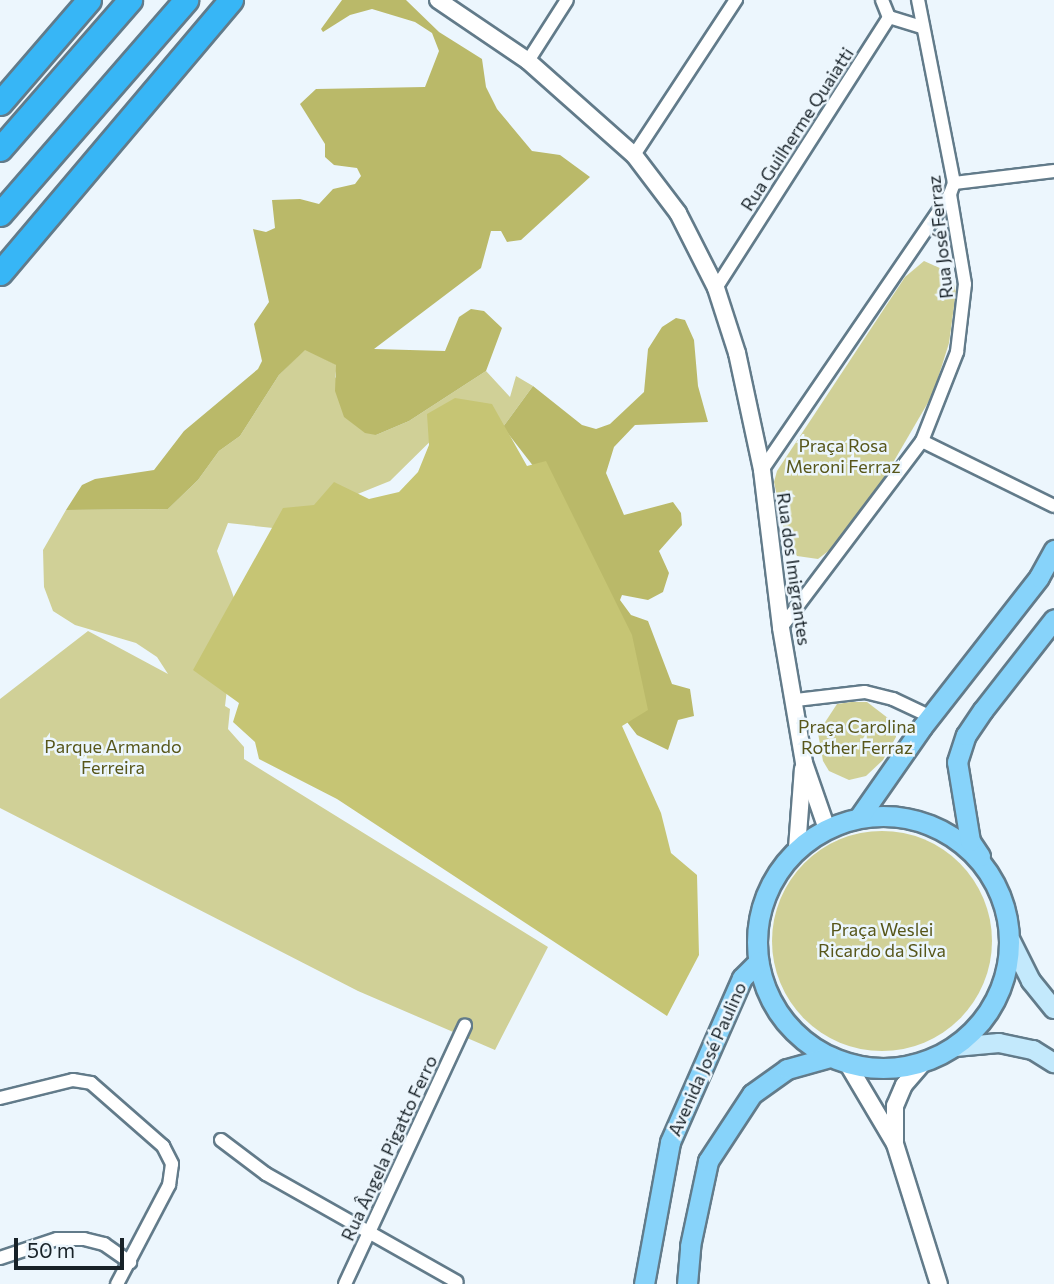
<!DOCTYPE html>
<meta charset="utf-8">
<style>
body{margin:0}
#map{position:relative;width:1054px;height:1284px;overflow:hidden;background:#ecf6fd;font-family:Commissioner,sans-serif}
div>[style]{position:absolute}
.green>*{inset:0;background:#d0d097}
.round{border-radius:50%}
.forest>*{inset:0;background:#bab969}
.water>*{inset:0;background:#c6c574}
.roads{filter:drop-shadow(2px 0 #627b8a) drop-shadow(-2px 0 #627b8a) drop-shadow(0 2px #627b8a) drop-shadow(0 -2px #627b8a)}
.minor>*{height:12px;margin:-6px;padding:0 6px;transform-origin:6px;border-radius:6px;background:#fff}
.tertiary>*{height:16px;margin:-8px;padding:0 8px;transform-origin:8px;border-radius:8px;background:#fff}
.secondary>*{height:18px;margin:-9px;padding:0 9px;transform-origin:9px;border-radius:9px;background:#c3e9fc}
.primary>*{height:19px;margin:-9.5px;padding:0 9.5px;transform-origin:9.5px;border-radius:9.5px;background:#87d3fa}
.primary>.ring{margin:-9.5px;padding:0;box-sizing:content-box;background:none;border:19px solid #87d3fa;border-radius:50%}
.motorway>*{height:23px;margin:-11.5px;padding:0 11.5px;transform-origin:11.5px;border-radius:11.5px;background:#37b6f6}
span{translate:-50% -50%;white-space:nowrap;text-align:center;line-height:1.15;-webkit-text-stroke:5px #ecf6fd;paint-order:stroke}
.street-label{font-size:18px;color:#182228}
.park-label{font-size:18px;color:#57561a}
.scale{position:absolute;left:14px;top:1238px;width:110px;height:32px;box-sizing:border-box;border:4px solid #182228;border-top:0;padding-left:9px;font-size:21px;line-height:24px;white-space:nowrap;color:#182228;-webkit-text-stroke:5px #ecf6fd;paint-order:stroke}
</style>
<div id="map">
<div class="green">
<div style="clip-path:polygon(924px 261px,951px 273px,956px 292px,949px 343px,933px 394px,880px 485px,831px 549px,818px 559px,797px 556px,786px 539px,774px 482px,777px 471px,905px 277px)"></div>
<div style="clip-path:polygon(305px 349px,337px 365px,335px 377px,376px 435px,409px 421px,486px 371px,510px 397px,516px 376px,533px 386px,503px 427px,460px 412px,390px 481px,273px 528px,228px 523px,217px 551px,237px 606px,225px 706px,230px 709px,228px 729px,244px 747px,244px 759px,548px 947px,495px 1050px,358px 991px,0 808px,0 699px,88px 631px,168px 674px,157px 657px,136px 643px,75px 625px,53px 611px,44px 587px,43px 550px,66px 510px,168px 509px,198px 480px,219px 451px,240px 436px,279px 375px)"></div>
<div style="clip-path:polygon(851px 702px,867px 702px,897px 725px,896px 737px,883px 760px,866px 776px,849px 780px,829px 771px,823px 761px,818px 733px,837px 704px)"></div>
<div class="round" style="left:772px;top:831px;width:220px;height:220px"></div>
</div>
<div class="forest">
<div style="clip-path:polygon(342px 0,406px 0,439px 32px,482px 59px,486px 87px,497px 109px,532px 151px,560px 155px,590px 177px,521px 240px,507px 242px,501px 231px,491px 231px,481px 268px,374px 349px,445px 351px,459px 317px,471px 309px,484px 311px,502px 328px,486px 371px,409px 421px,376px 435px,365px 433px,344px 417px,335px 391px,336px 365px,305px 350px,279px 375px,240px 436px,219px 451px,198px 480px,168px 509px,66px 510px,82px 485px,95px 479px,154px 470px,184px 431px,258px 369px,262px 361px,254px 324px,269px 302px,253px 229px,266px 232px,275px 228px,272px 200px,300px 199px,319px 204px,333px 189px,355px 184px,361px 176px,357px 168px,334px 165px,325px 157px,325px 144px,300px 104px,316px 89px,425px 87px,439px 51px,432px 33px,415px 22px,372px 9px,350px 15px,323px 32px,321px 29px)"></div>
<div style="clip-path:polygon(676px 318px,685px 320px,694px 340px,698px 386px,708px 422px,635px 425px,614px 447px,606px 473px,624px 515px,673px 502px,681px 513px,682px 525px,659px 551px,669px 573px,663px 592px,648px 600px,622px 595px,620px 600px,631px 615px,648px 621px,672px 684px,690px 689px,694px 716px,678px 720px,668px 750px,637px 735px,627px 722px,558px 498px,503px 427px,533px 386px,582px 425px,596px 429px,610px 424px,644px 392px,648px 349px,662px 327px)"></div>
</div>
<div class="water">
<div style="clip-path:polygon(455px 398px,492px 404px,527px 466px,546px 461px,632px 635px,648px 710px,622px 726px,661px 813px,671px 853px,697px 875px,699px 955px,667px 1016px,337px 799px,259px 759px,255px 742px,233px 722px,239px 703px,193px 670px,283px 508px,314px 505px,334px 482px,369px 499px,399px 492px,418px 472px,429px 445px,427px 414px)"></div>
</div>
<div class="roads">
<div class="minor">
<div style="left:882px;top:0;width:18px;rotate:68deg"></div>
<div style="left:528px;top:61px;width:72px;rotate:-57.4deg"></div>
<div style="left:634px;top:155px;width:186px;rotate:-56.7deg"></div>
<div style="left:954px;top:183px;width:101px;rotate:-6.8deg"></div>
<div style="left:716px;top:288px;width:322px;rotate:-57.4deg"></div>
<div style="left:889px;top:17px;width:34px;rotate:17deg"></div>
<div style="left:922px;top:441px;width:147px;rotate:26.2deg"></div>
<div style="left:762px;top:470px;width:334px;rotate:-55.7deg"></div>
<div style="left:781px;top:628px;width:234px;rotate:-53deg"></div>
<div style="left:922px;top:441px;width:96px;rotate:-68.5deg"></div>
<div style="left:957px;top:352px;width:68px;rotate:-83.3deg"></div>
<div style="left:965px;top:284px;width:91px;rotate:-99.5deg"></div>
<div style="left:950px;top:194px;width:12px;rotate:-70deg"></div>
<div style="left:954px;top:183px;width:187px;rotate:-101.1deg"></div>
<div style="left:796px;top:700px;width:69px;rotate:-6.6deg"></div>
<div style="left:865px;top:692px;width:29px;rotate:14deg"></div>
<div style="left:893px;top:699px;width:42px;rotate:25.3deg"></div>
<div style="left:0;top:1098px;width:75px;rotate:-13.9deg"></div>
<div style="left:73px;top:1080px;width:18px;rotate:9deg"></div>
<div style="left:91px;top:1083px;width:96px;rotate:41.2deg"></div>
<div style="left:163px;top:1146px;width:20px;rotate:63deg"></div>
<div style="left:172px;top:1164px;width:21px;rotate:98deg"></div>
<div style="left:169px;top:1185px;width:112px;rotate:117.7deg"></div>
<div style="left:221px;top:1140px;width:56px;rotate:37.1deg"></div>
<div style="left:266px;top:1174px;width:219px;rotate:29.5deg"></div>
<div style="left:0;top:1258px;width:60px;rotate:-18.4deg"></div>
<div style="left:57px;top:1239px;width:27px"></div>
<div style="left:84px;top:1239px;width:21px;rotate:14deg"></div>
<div style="left:104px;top:1244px;width:32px;rotate:35deg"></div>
<div style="left:345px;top:1284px;width:285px;rotate:-65.1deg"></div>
</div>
<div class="tertiary">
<div style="left:438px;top:0;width:109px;rotate:34.1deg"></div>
<div style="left:528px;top:61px;width:142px;rotate:41.6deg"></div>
<div style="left:634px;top:155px;width:73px;rotate:52.8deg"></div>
<div style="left:678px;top:213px;width:84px;rotate:63.1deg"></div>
<div style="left:716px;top:288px;width:68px;rotate:72.1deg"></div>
<div style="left:737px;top:353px;width:120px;rotate:77.9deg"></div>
<div style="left:762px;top:470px;width:159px;rotate:83.1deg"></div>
<div style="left:781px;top:628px;width:137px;rotate:80.3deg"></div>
<div style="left:804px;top:763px;width:70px;rotate:70.8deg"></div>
<div style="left:797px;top:848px;width:79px;rotate:-85.7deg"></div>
<div style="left:847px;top:1063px;width:94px;rotate:59.3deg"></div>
<div style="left:895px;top:1144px;width:147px;rotate:72.6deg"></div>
<div style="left:895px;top:1141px;width:35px;rotate:-90deg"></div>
<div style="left:895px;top:1106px;width:23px;rotate:-67deg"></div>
<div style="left:904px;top:1085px;width:29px;rotate:-49deg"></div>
</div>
<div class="secondary">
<div style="left:1011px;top:941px;width:45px;rotate:63.4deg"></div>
<div style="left:1031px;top:981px;width:36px;rotate:51deg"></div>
<div style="left:955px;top:1047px;width:44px;rotate:-5.2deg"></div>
<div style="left:999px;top:1043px;width:35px;rotate:12deg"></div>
<div style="left:1033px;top:1050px;width:25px;rotate:32deg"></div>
</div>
<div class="primary">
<div class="ring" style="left:757px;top:816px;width:233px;height:233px"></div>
<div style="left:860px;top:816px;width:108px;rotate:-55.1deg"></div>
<div style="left:922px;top:727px;width:190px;rotate:-52deg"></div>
<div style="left:1039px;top:577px;width:31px;rotate:-61deg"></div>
<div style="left:980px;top:856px;width:18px;rotate:-124deg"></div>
<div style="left:970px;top:841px;width:80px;rotate:-99.3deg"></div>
<div style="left:957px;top:762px;width:28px;rotate:-72deg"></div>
<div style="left:966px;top:735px;width:30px;rotate:-56deg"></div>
<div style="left:983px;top:710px;width:115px;rotate:-52deg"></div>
<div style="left:644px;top:1284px;width:144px;rotate:-79.6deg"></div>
<div style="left:670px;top:1142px;width:179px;rotate:-66.3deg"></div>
<div style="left:742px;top:978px;width:23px;rotate:-45deg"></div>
<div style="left:687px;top:1284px;width:38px;rotate:-85deg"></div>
<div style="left:690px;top:1246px;width:87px;rotate:-78deg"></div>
<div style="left:708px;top:1161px;width:80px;rotate:-56.7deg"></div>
<div style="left:752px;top:1094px;width:43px;rotate:-35.5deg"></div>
<div style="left:787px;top:1069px;width:45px;rotate:-15.6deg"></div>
</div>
<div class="motorway">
<div style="left:0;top:103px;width:136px;rotate:-49.2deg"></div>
<div style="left:0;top:149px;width:198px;rotate:-48.9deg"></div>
<div style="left:0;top:214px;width:284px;rotate:-49deg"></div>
<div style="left:0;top:273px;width:358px;rotate:-49.8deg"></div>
</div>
</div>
<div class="street-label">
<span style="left:797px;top:129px;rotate:-57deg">Rua Guilherme Quaiatti</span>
<span style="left:940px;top:237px;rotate:-96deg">Rua José Ferraz</span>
<span style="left:794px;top:569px;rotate:82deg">Rua dos Imigrantes</span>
<span style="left:707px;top:1059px;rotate:-66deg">Avenida José Paulino</span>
<span style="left:389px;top:1148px;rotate:-65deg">Rua Ângela Pigatto Ferro</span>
</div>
<div class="park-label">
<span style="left:843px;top:456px">Praça Rosa<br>Meroni Ferraz</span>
<span style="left:857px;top:737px">Praça Carolina<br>Rother Ferraz</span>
<span style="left:113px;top:757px">Parque Armando<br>Ferreira</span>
<span style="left:882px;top:940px">Praça Weslei<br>Ricardo da Silva</span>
</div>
<div class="scale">50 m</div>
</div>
